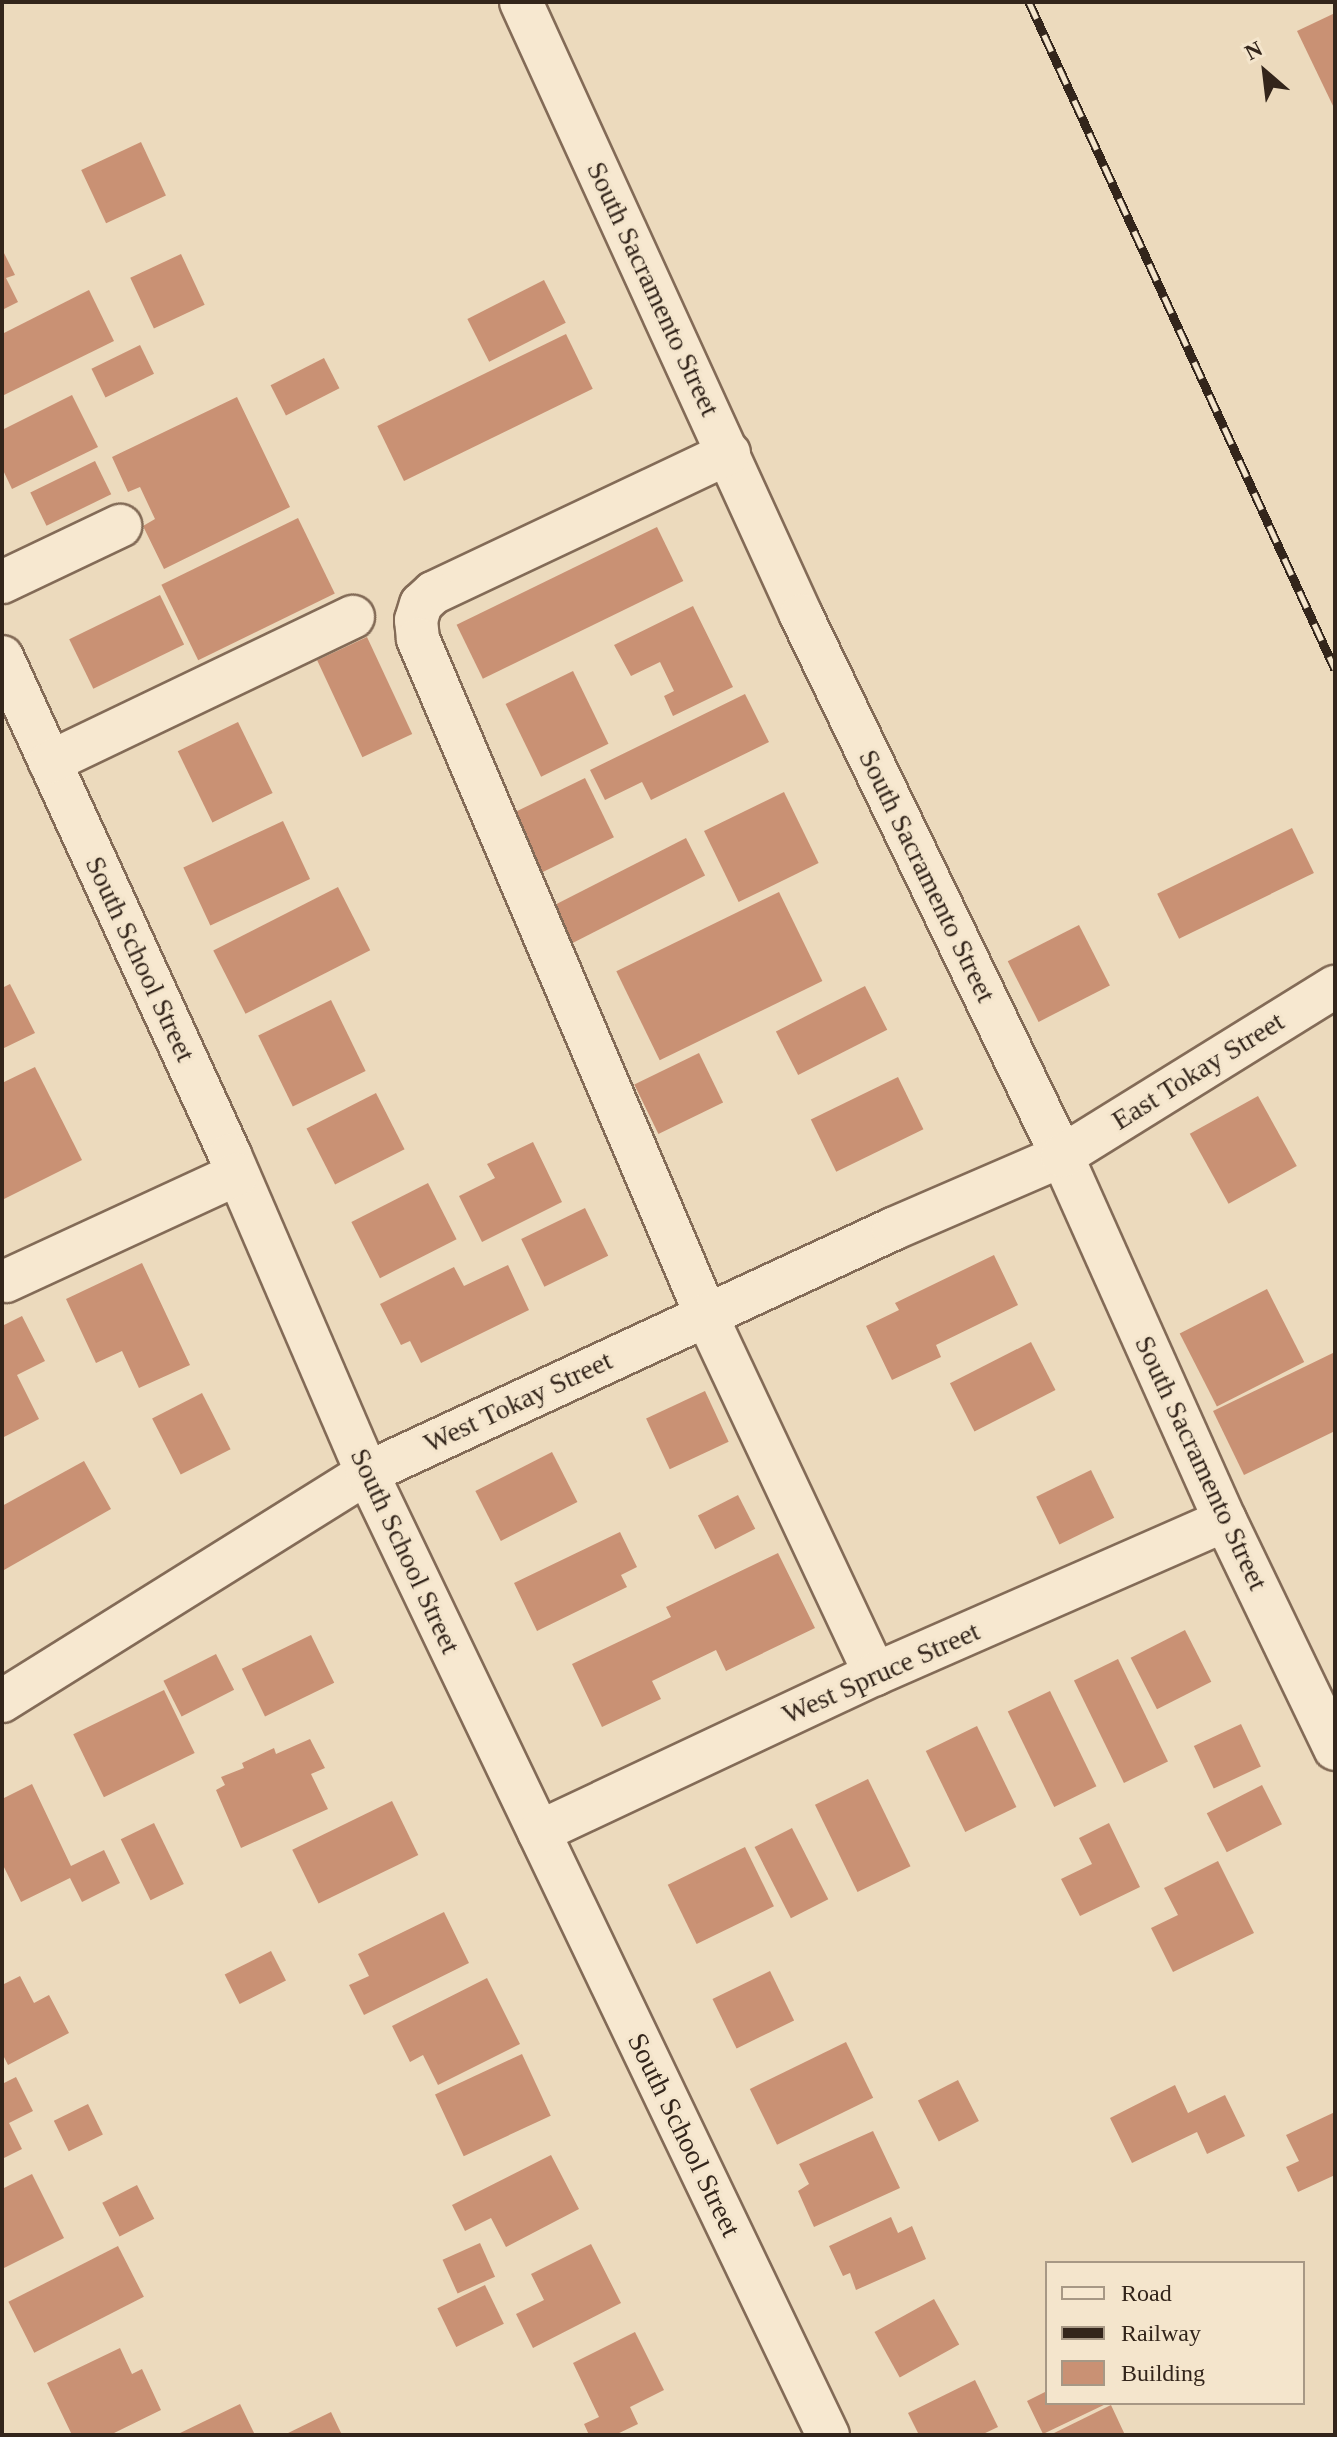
<!DOCTYPE html>
<style>
body{margin:0}
#map{position:relative;width:1337px;height:2437px;overflow:hidden;background:#ecdabd;font-family:"Times New Roman",serif}
div>[style]{position:absolute}
.building>*{inset:0;background:#c99174;transform-origin:0 0}
.roads{filter:drop-shadow(2px 0 #836b57) drop-shadow(-2px 0 #836b57) drop-shadow(0 2px #836b57) drop-shadow(0 -2px #836b57)}
.minor>*{height:42px;margin:-21px;padding:0 21px;transform-origin:21px;border-radius:21px;background:#f7e8d0}
.rail>*{height:9px;margin-top:-4.5px;transform-origin:0;background:repeating-linear-gradient(90deg,#f4e5cc 0 18px,#33251b 0 36px);box-sizing:border-box;border-block:2px solid #33251b}
span{translate:-50% -50%;white-space:nowrap;text-align:center;line-height:1.15;-webkit-text-stroke:6px #f4e5cc;paint-order:stroke}
.street-label{font-size:28px;color:#33251b}
.frame{position:absolute;inset:0;border:4px solid #33251b;pointer-events:none}
.legend{position:absolute;left:1045px;top:2261px;width:260px;height:144px;box-sizing:border-box;background:#f4e5cc;border:2px solid #a79885;margin:0;padding:10px 14px;list-style:none;font-size:24px;color:#33251b}
.legend li{display:flex;align-items:center;gap:16px;height:40px}
.legend b{width:40px;border:2px solid #a79885}
.north{position:absolute;left:1225px;top:32px;width:80px;height:80px;-webkit-text-stroke:6px #f4e5cc;paint-order:stroke;rotate:332deg;font-size:22px;font-weight:700;line-height:32px;text-align:center;color:#33251b}
.north::after{content:'';display:block;margin:auto;width:28px;height:36px;background:#33251b;clip-path:polygon(50% 0,100% 100%,50% 72%,0 100%)}
</style>
<div id="map">
<div class="building">
<div style="clip-path:polygon(1335px 13px,1335px 110px,1297px 31px)"></div>
<div style="left:141px;top:142px;width:59px;height:66px;rotate:65deg"></div>
<div style="clip-path:polygon(2px 249px,15px 275px,6px 278px,18px 302px,2px 310px)"></div>
<div style="left:181px;top:254px;width:56px;height:56px;rotate:65deg"></div>
<div style="left:544px;top:280px;width:48px;height:86px;rotate:63deg"></div>
<div style="clip-path:polygon(89px 290px,114px 341px,2px 396px,2px 334px)"></div>
<div style="left:566px;top:334px;width:61px;height:210px;rotate:64deg"></div>
<div style="left:140px;top:345px;width:32px;height:54px;rotate:64deg"></div>
<div style="left:324px;top:358px;width:34px;height:60px;rotate:63deg"></div>
<div style="clip-path:polygon(72px 395px,98px 447px,12px 489px,2px 468px,2px 430px)"></div>
<div style="clip-path:polygon(237px 397px,290px 507px,164px 569px,143px 526px,155px 519px,140px 487px,128px 492px,112px 457px)"></div>
<div style="left:95px;top:461px;width:37px;height:72px;rotate:64deg"></div>
<div style="left:298px;top:518px;width:84px;height:152px;rotate:64deg"></div>
<div style="left:657px;top:527px;width:60px;height:223px;rotate:64deg"></div>
<div style="left:160px;top:595px;width:55px;height:101px;rotate:64deg"></div>
<div style="clip-path:polygon(693px 606px,733px 687px,673px 716px,664px 696px,674px 691px,660px 662px,631px 676px,614px 645px)"></div>
<div style="left:367px;top:637px;width:107px;height:55px;rotate:65deg"></div>
<div style="left:573px;top:671px;width:81px;height:75px;rotate:64deg"></div>
<div style="clip-path:polygon(745px 694px,769px 742px,651px 800px,642px 782px,605px 800px,590px 770px)"></div>
<div style="left:238px;top:722px;width:79px;height:67px;rotate:64deg"></div>
<div style="left:585px;top:778px;width:66px;height:91px;rotate:64deg"></div>
<div style="left:784px;top:792px;width:79px;height:89px;rotate:64deg"></div>
<div style="left:283px;top:821px;width:64px;height:110px;rotate:65deg"></div>
<div style="left:1292px;top:828px;width:50px;height:150px;rotate:64deg"></div>
<div style="left:686px;top:838px;width:42px;height:153px;rotate:63deg"></div>
<div style="left:338px;top:887px;width:71px;height:140px;rotate:63deg"></div>
<div style="left:779px;top:892px;width:99px;height:181px;rotate:64deg"></div>
<div style="left:1079px;top:925px;width:68px;height:80px;rotate:63deg"></div>
<div style="clip-path:polygon(10px 984px,35px 1033px,2px 1049px,2px 988px)"></div>
<div style="left:865px;top:986px;width:49px;height:100px;rotate:63deg"></div>
<div style="left:331px;top:1000px;width:79px;height:81px;rotate:64deg"></div>
<div style="left:699px;top:1053px;width:55px;height:72px;rotate:64deg"></div>
<div style="clip-path:polygon(35px 1067px,82px 1160px,2px 1200px,2px 1083px)"></div>
<div style="left:898px;top:1077px;width:58px;height:97px;rotate:64deg"></div>
<div style="left:376px;top:1093px;width:63px;height:78px;rotate:63deg"></div>
<div style="left:1258px;top:1096px;width:80px;height:78px;rotate:61deg"></div>
<div style="clip-path:polygon(533px 1142px,562px 1202px,482px 1242px,459px 1196px,495px 1178px,487px 1164px)"></div>
<div style="left:428px;top:1183px;width:63px;height:86px;rotate:63deg"></div>
<div style="left:585px;top:1208px;width:53px;height:71px;rotate:64deg"></div>
<div style="clip-path:polygon(994px 1255px,1018px 1305px,936px 1345px,941px 1357px,892px 1380px,866px 1326px,899px 1310px,895px 1303px)"></div>
<div style="clip-path:polygon(142px 1263px,190px 1365px,139px 1388px,122px 1351px,96px 1363px,66px 1299px)"></div>
<div style="clip-path:polygon(508px 1265px,529px 1310px,421px 1363px,410px 1341px,401px 1345px,380px 1304px,454px 1267px,464px 1286px)"></div>
<div style="left:1267px;top:1289px;width:82px;height:98px;rotate:63deg"></div>
<div style="clip-path:polygon(22px 1316px,45px 1361px,17px 1375px,39px 1419px,2px 1438px,2px 1326px)"></div>
<div style="left:1031px;top:1342px;width:54px;height:91px;rotate:63deg"></div>
<div style="clip-path:polygon(1335px 1352px,1335px 1431px,1244px 1475px,1213px 1411px)"></div>
<div style="left:705px;top:1391px;width:56px;height:65px;rotate:65deg"></div>
<div style="left:202px;top:1393px;width:63px;height:56px;rotate:63deg"></div>
<div style="left:552px;top:1452px;width:56px;height:86px;rotate:63deg"></div>
<div style="clip-path:polygon(84px 1461px,111px 1509px,4px 1570px,2px 1506px)"></div>
<div style="left:1091px;top:1470px;width:53px;height:61px;rotate:64deg"></div>
<div style="left:738px;top:1495px;width:38px;height:45px;rotate:63deg"></div>
<div style="clip-path:polygon(620px 1532px,637px 1567px,621px 1575px,627px 1587px,537px 1631px,514px 1583px)"></div>
<div style="clip-path:polygon(778px 1553px,815px 1628px,726px 1671px,716px 1650px,652px 1681px,661px 1699px,602px 1727px,572px 1664px,671px 1617px,666px 1607px)"></div>
<div style="left:1185px;top:1630px;width:58px;height:61px;rotate:63deg"></div>
<div style="left:311px;top:1635px;width:53px;height:77px;rotate:64deg"></div>
<div style="left:216px;top:1654px;width:40px;height:59px;rotate:63deg"></div>
<div style="left:1118px;top:1659px;width:114px;height:49px;rotate:64deg"></div>
<div style="left:164px;top:1690px;width:70px;height:101px;rotate:64deg"></div>
<div style="left:1050px;top:1691px;width:106px;height:47px;rotate:64deg"></div>
<div style="left:1241px;top:1724px;width:47px;height:52px;rotate:65deg"></div>
<div style="left:977px;top:1726px;width:90px;height:57px;rotate:64deg"></div>
<div style="clip-path:polygon(310px 1739px,325px 1768px,311px 1774px,328px 1809px,241px 1848px,216px 1790px,225px 1785px,221px 1777px,244px 1768px,242px 1763px,274px 1748px,276px 1754px)"></div>
<div style="left:868px;top:1779px;width:97px;height:59px;rotate:64deg"></div>
<div style="clip-path:polygon(32px 1784px,71px 1866px,104px 1850px,120px 1883px,82px 1902px,70px 1878px,21px 1902px,2px 1863px,2px 1799px)"></div>
<div style="left:1262px;top:1785px;width:44px;height:62px;rotate:63deg"></div>
<div style="left:392px;top:1801px;width:60px;height:111px;rotate:64deg"></div>
<div style="left:154px;top:1823px;width:68px;height:37px;rotate:64deg"></div>
<div style="clip-path:polygon(1109px 1823px,1140px 1887px,1080px 1916px,1061px 1879px,1092px 1864px,1079px 1838px)"></div>
<div style="left:792px;top:1828px;width:80px;height:42px;rotate:63deg"></div>
<div style="left:745px;top:1847px;width:66px;height:86px;rotate:64deg"></div>
<div style="clip-path:polygon(1218px 1861px,1254px 1933px,1173px 1972px,1151px 1928px,1178px 1915px,1164px 1888px)"></div>
<div style="clip-path:polygon(444px 1912px,469px 1963px,364px 2015px,349px 1985px,369px 1976px,358px 1954px)"></div>
<div style="left:271px;top:1951px;width:33px;height:52px;rotate:63deg"></div>
<div style="left:770px;top:1971px;width:55px;height:64px;rotate:64deg"></div>
<div style="clip-path:polygon(20px 1976px,34px 2003px,49px 1995px,69px 2033px,8px 2065px,2px 2053px,2px 1985px)"></div>
<div style="clip-path:polygon(487px 1978px,520px 2044px,438px 2085px,423px 2055px,410px 2062px,392px 2026px)"></div>
<div style="left:846px;top:2042px;width:62px;height:107px;rotate:64deg"></div>
<div style="left:522px;top:2054px;width:68px;height:96px;rotate:65deg"></div>
<div style="clip-path:polygon(16px 2077px,33px 2111px,9px 2123px,22px 2149px,2px 2159px,2px 2084px)"></div>
<div style="left:958px;top:2080px;width:46px;height:45px;rotate:63deg"></div>
<div style="clip-path:polygon(1175px 2085px,1188px 2113px,1225px 2095px,1245px 2136px,1207px 2154px,1197px 2132px,1132px 2163px,1110px 2118px)"></div>
<div style="left:88px;top:2104px;width:34px;height:38px;rotate:64deg"></div>
<div style="clip-path:polygon(1335px 2112px,1335px 2175px,1298px 2192px,1286px 2167px,1299px 2161px,1286px 2135px)"></div>
<div style="clip-path:polygon(873px 2131px,900px 2188px,814px 2227px,798px 2191px,809px 2184px,799px 2164px)"></div>
<div style="clip-path:polygon(551px 2155px,579px 2209px,506px 2247px,491px 2218px,465px 2231px,452px 2205px)"></div>
<div style="clip-path:polygon(32px 2174px,64px 2238px,2px 2269px,2px 2189px)"></div>
<div style="left:137px;top:2185px;width:38px;height:39px;rotate:63deg"></div>
<div style="clip-path:polygon(891px 2217px,898px 2233px,912px 2226px,926px 2259px,856px 2290px,850px 2273px,843px 2276px,829px 2246px)"></div>
<div style="left:480px;top:2243px;width:37px;height:41px;rotate:66deg"></div>
<div style="clip-path:polygon(591px 2244px,621px 2303px,533px 2348px,516px 2314px,544px 2300px,531px 2274px)"></div>
<div style="left:118px;top:2246px;width:57px;height:123px;rotate:63deg"></div>
<div style="left:485px;top:2285px;width:43px;height:53px;rotate:64deg"></div>
<div style="left:934px;top:2299px;width:52px;height:68px;rotate:61deg"></div>
<div style="clip-path:polygon(635px 2332px,664px 2390px,630px 2407px,638px 2424px,615px 2435px,589px 2435px,584px 2424px,599px 2417px,573px 2363px)"></div>
<div style="clip-path:polygon(120px 2348px,132px 2374px,142px 2369px,161px 2410px,110px 2435px,72px 2435px,47px 2383px)"></div>
<div style="clip-path:polygon(975px 2380px,998px 2427px,981px 2435px,919px 2435px,908px 2413px)"></div>
<div style="clip-path:polygon(1047px 2391px,1047px 2403px,1108px 2403px,1043px 2434px,1027px 2401px)"></div>
<div style="clip-path:polygon(240px 2404px,255px 2435px,176px 2435px)"></div>
<div style="clip-path:polygon(1111px 2405px,1125px 2435px,1050px 2435px)"></div>
<div style="clip-path:polygon(331px 2412px,342px 2435px,284px 2435px)"></div>
</div>
<div class="roads">
<div class="minor">
<div style="left:521px;top:2px;width:674px;rotate:65.45deg"></div>
<div style="left:801px;top:615px;width:601px;rotate:64.25deg"></div>
<div style="left:1062px;top:1156px;width:399px;rotate:65.9deg"></div>
<div style="left:1225px;top:1520px;width:254px;rotate:64.3deg"></div>
<div style="left:729px;top:453px;width:327px;rotate:154.7deg"></div>
<div style="left:433px;top:593px;width:16px;rotate:137deg"></div>
<div style="left:421px;top:604px;width:17px;rotate:107deg"></div>
<div style="left:416px;top:620px;width:19px;rotate:84deg"></div>
<div style="left:418px;top:639px;width:735px;rotate:66.92deg"></div>
<div style="left:706px;top:1315px;width:397px;rotate:64.8deg"></div>
<div style="left:2px;top:582px;width:131px;rotate:-25.4deg"></div>
<div style="left:2px;top:657px;width:548px;rotate:65.4deg"></div>
<div style="left:230px;top:1155px;width:346px;rotate:66.7deg"></div>
<div style="left:367px;top:1473px;width:1067px;rotate:64.4deg"></div>
<div style="left:50px;top:762px;width:336px;rotate:-25.6deg"></div>
<div style="left:6px;top:1281px;width:255px;rotate:-24.8deg"></div>
<div style="left:2px;top:1701px;width:430px;rotate:-32deg"></div>
<div style="left:367px;top:1473px;width:580px;rotate:-24.89deg"></div>
<div style="left:893px;top:1229px;width:184px;rotate:-23.4deg"></div>
<div style="left:1062px;top:1156px;width:321px;rotate:-31.8deg"></div>
<div style="left:539px;top:1832px;width:371px;rotate:-25.2deg"></div>
<div style="left:875px;top:1674px;width:382px;rotate:-23.7deg"></div>
</div>
</div>
<div class="rail">
<div style="left:1029px;top:2px;width:734px;rotate:65.36deg"></div>
</div>
<div class="street-label">
<span style="left:653px;top:289px;rotate:65deg">South Sacramento Street</span>
<span style="left:927px;top:876px;rotate:64deg">South Sacramento Street</span>
<span style="left:140px;top:959px;rotate:65deg">South School Street</span>
<span style="left:1198px;top:1071px;rotate:-32deg">East Tokay Street</span>
<span style="left:518px;top:1402px;rotate:-25deg">West Tokay Street</span>
<span style="left:1201px;top:1463px;rotate:65deg">South Sacramento Street</span>
<span style="left:405px;top:1551px;rotate:65deg">South School Street</span>
<span style="left:881px;top:1673px;rotate:-24deg">West Spruce Street</span>
<span style="left:684px;top:2135px;rotate:64deg">South School Street</span>
</div>
<div class="frame"></div>
<ul class="legend">
<li><b style="height:10px;background:#f7e8d0"></b>Road</li>
<li><b style="height:10px;background:#33251b"></b>Railway</li>
<li><b style="height:22px;background:#c99174"></b>Building</li>
</ul>
<div class="north">N</div>
</div>
